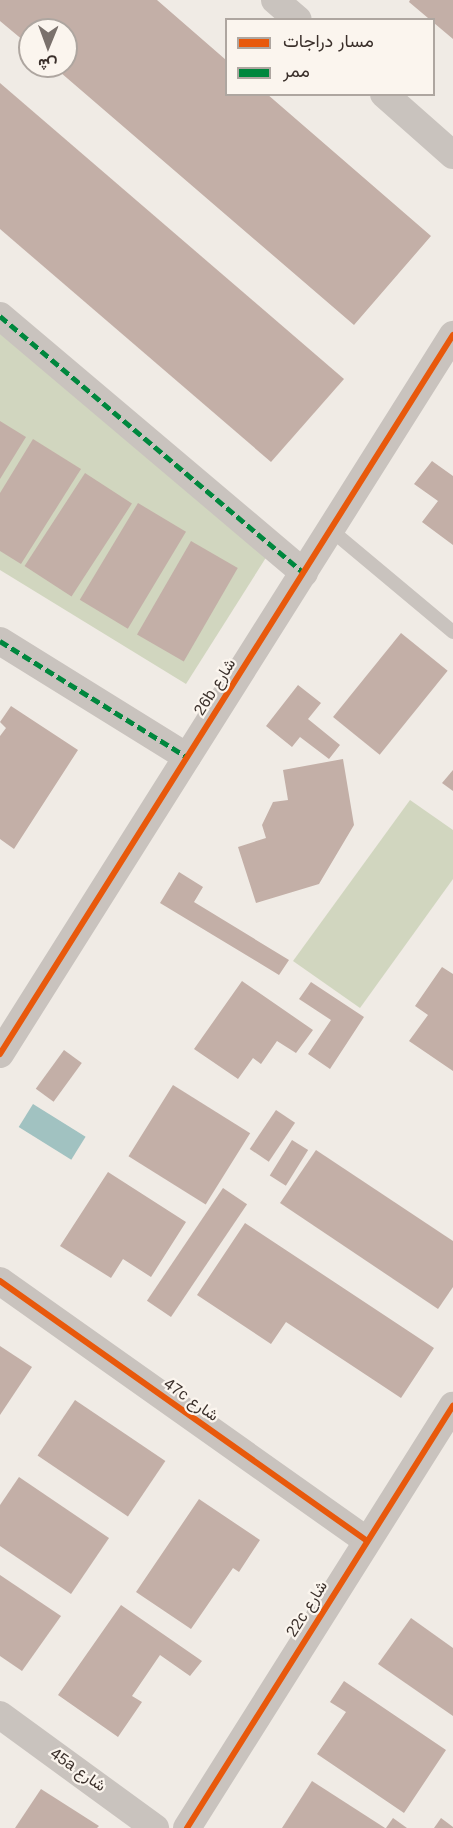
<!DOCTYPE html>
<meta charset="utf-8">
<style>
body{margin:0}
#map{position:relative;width:453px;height:1828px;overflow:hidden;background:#f0ebe5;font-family:Arial,Vazirmatn,sans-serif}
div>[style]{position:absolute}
.green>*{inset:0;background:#d1d6bf}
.water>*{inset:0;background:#a1c2c1;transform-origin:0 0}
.building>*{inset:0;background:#c3afa7;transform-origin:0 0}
.service>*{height:14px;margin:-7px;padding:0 7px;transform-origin:7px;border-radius:7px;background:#c9c3be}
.minor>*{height:28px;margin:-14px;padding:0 14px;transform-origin:14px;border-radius:14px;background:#c9c3be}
.quiet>*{height:4.5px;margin-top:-2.25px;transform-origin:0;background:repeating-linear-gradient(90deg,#00873e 0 9px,transparent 0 13.5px)}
.cycleway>*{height:6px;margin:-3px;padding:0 3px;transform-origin:3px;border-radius:3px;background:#e8590c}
span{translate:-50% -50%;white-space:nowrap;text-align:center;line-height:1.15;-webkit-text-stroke:4.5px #fbf5ee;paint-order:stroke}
.street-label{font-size:16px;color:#3b302b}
.legend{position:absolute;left:225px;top:18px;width:210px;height:78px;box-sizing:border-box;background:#fbf5ee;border:2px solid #aea6a0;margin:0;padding:8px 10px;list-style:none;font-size:18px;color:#3b302b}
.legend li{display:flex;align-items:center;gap:12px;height:30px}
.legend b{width:30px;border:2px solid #aea6a0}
.north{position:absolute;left:18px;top:18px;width:60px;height:60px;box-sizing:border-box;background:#fbf5ee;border:2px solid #aea6a0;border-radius:50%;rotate:181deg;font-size:16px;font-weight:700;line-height:24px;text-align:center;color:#3b302b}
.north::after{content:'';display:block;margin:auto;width:21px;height:27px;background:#7a716c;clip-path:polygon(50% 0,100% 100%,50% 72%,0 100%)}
</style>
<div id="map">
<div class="green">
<div style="clip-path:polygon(0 331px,267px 556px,186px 684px,0 570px)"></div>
<div style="clip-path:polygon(410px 800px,453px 830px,453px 879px,360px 1008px,293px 961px)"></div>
</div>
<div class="water">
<div style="left:33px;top:1104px;width:62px;height:27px;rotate:32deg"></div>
</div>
<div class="building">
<div style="clip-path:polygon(0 0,157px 0,226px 60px,226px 94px,267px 94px,431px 236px,354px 325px,53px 66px,66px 66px,66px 30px,30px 30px,30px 46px,0 21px)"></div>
<div style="clip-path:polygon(410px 0,453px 0,453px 39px,409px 2px)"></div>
<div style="clip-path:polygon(0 83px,344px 379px,271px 462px,0 229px)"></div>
<div style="clip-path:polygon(0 421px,26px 437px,0 479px)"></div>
<div style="clip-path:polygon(33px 439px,81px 469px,21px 564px,0 551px,0 493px)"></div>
<div style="clip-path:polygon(432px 461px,453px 476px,453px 545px,422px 522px,438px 501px,414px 484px)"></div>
<div style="left:85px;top:473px;width:56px;height:111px;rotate:33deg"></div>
<div style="left:138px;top:503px;width:56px;height:113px;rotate:31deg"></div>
<div style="left:191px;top:541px;width:54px;height:108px;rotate:30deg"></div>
<div style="left:401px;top:633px;width:60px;height:108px;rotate:39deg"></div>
<div style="clip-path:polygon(298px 685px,321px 703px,308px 719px,340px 745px,329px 759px,300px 737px,292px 747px,266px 726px)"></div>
<div style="clip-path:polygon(11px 706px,78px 750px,14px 849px,0 839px,0 736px,6px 728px,0 722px)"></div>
<div style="clip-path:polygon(343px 759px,354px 825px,319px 884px,256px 903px,238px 847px,266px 838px,262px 825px,273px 802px,288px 800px,283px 770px)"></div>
<div style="clip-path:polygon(453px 770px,453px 791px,442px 783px)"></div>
<div style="clip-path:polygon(179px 872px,203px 887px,194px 902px,289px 960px,279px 975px,160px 903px)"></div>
<div style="clip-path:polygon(442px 967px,453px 974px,453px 1071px,409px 1041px,428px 1015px,415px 1006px)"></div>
<div style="clip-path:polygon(242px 981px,313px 1030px,296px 1053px,277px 1041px,261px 1064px,253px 1058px,238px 1079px,194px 1049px)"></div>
<div style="clip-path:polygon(311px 982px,364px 1017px,330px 1069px,308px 1054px,331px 1020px,299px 999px)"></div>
<div style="left:64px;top:1050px;width:22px;height:48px;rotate:36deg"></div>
<div style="left:173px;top:1085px;width:91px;height:84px;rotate:32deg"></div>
<div style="left:276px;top:1110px;width:23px;height:47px;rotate:34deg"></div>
<div style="left:292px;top:1140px;width:19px;height:42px;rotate:32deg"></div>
<div style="clip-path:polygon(316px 1150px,453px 1241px,453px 1287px,438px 1309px,280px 1203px)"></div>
<div style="clip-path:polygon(108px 1172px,186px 1222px,151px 1277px,123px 1259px,111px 1278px,60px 1246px)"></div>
<div style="left:223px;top:1188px;width:29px;height:136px;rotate:34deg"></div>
<div style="clip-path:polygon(245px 1223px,434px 1348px,401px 1398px,286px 1322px,271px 1344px,197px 1295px)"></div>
<div style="clip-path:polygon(0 1346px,32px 1367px,0 1415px)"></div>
<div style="left:75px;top:1400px;width:109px;height:67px;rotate:34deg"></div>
<div style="clip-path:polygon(19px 1477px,109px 1538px,71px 1594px,0 1546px,0 1505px)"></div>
<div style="clip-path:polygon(199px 1499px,260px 1540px,239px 1572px,233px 1568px,191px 1629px,136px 1592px)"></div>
<div style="clip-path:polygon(0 1575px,61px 1616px,22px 1671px,0 1656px)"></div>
<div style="clip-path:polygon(121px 1605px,202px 1661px,190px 1676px,160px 1655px,132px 1696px,142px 1702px,118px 1737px,58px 1695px)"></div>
<div style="clip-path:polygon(411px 1618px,453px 1648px,453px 1716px,378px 1664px)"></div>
<div style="clip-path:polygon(344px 1681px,446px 1750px,404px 1813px,317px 1754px,346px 1712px,330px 1702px)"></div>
<div style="clip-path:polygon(312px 1781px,385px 1828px,282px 1828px)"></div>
<div style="clip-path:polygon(41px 1789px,99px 1826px,97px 1828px,15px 1828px)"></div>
<div style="clip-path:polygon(393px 1818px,407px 1828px,386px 1828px)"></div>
<div style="clip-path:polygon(441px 1818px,453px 1827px,453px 1828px,434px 1828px)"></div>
</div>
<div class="service">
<div style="left:331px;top:530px;width:159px;rotate:39.9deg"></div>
</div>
<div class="minor">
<div style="left:275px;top:0;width:30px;rotate:41deg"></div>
<div style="left:384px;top:94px;width:92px;rotate:41.5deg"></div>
<div style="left:0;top:316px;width:398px;rotate:40.2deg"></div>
<div style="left:0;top:641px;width:220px;rotate:31.8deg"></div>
<div style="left:0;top:1054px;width:850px;rotate:-57.79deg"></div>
<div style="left:0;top:1281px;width:448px;rotate:35.3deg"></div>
<div style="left:0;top:1715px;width:192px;rotate:36.1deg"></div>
<div style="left:187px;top:1828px;width:499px;rotate:-57.8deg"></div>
</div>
<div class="quiet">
<div style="left:0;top:316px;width:398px;rotate:40.2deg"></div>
<div style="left:0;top:641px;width:220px;rotate:31.8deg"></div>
</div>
<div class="cycleway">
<div style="left:0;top:1054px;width:850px;rotate:-57.79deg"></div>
<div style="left:0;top:1281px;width:448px;rotate:35.3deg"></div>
<div style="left:187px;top:1828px;width:499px;rotate:-57.8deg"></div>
</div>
<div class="street-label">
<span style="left:215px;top:687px;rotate:-58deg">26b شارع</span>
<span style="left:191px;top:1400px;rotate:35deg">47c شارع</span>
<span style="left:307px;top:1609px;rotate:-58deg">22c شارع</span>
<span style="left:78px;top:1770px;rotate:35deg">45a شارع</span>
</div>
<ul class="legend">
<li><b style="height:8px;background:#e8590c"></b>مسار دراجات</li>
<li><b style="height:8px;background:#00873e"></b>ممر</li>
</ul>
<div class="north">ش</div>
</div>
